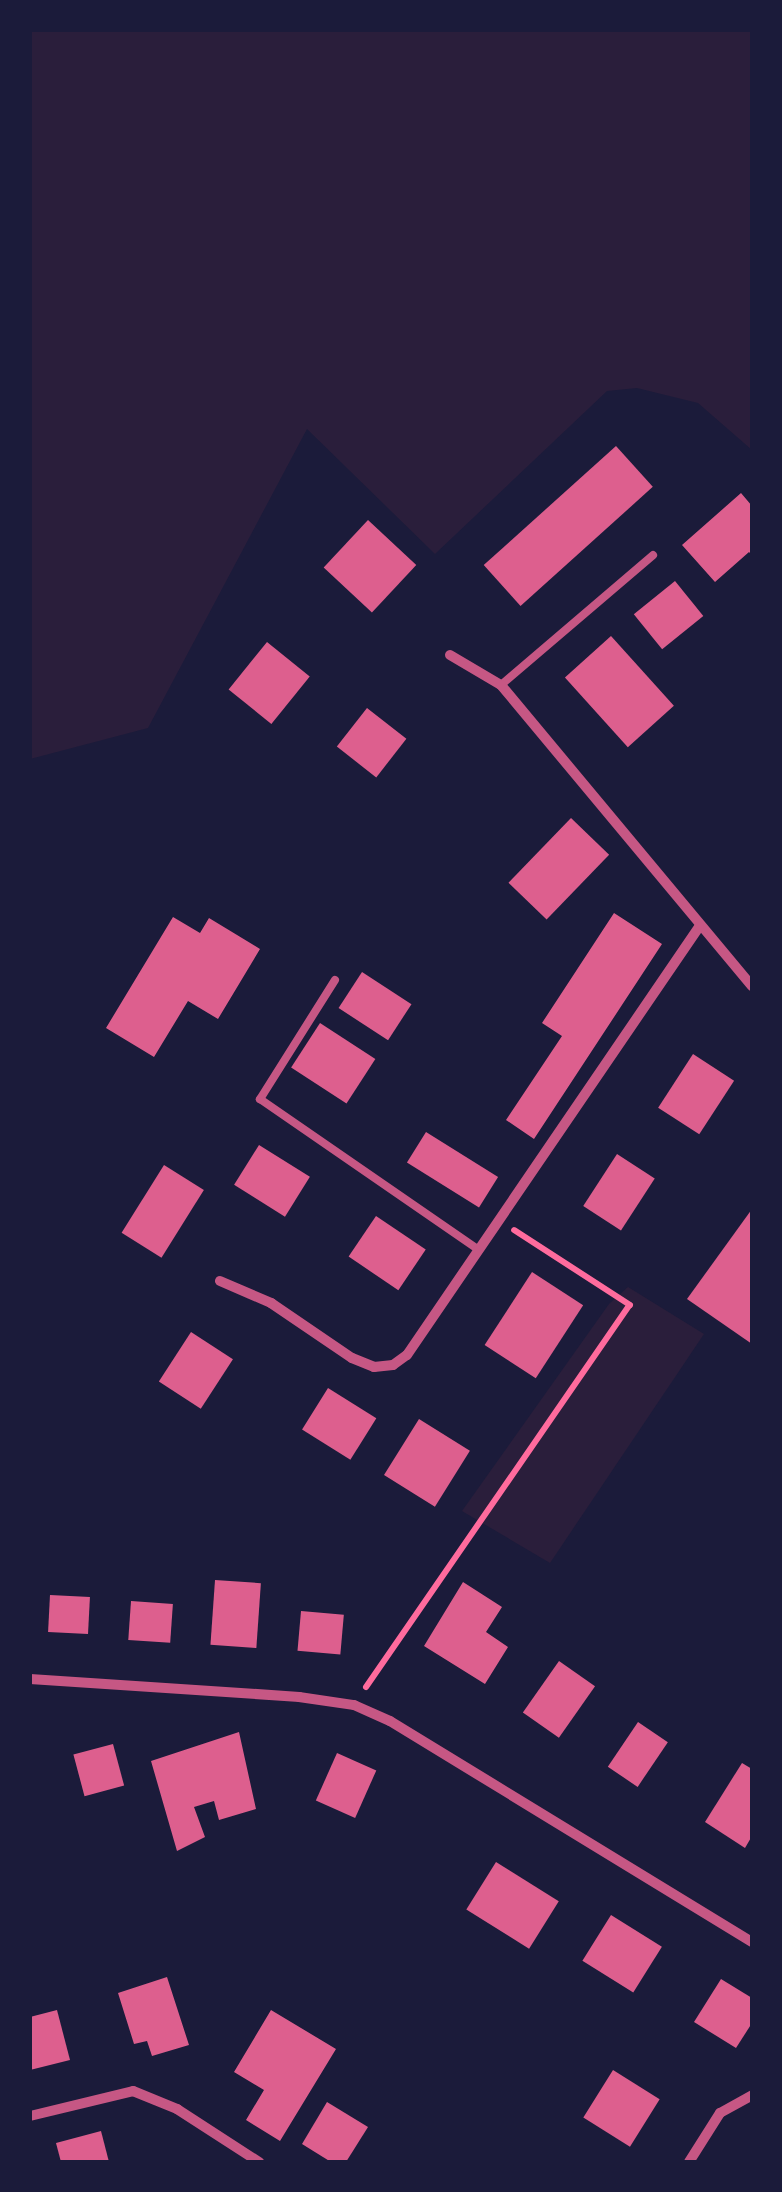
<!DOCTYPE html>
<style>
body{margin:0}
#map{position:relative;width:782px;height:2192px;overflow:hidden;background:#1b1b3a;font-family:"Exo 2",sans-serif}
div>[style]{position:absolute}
.green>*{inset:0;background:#2a1e3b}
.building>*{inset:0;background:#dd5f8e;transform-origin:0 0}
.path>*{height:6px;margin:-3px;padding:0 3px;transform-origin:3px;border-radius:3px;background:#ff6b9d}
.service>*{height:8px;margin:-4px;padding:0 4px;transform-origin:4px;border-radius:4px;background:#c65784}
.minor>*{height:10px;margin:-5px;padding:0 5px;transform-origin:5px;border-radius:5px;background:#c65784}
span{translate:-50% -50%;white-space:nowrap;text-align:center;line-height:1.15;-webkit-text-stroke:8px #1b1b3a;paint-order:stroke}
.frame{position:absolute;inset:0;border:32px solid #1b1b3a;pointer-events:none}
</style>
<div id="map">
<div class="green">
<div style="clip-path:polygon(30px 30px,752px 30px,752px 450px,698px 403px,637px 388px,607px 391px,435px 554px,307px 429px,148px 728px,30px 759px)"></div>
<div style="clip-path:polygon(628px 1287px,704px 1334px,550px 1563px,462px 1511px,609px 1304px)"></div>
</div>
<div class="building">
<div style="left:616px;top:446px;width:55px;height:178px;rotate:48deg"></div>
<div style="clip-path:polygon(741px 493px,752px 506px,752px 555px,749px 552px,715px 582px,682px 545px)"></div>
<div style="left:368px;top:520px;width:66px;height:65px;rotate:43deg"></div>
<div style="left:675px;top:581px;width:45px;height:53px;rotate:51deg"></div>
<div style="left:611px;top:636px;width:94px;height:62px;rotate:48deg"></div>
<div style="left:267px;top:642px;width:55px;height:61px;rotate:39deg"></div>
<div style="left:367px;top:708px;width:50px;height:49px;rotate:38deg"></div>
<div style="left:571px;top:818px;width:53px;height:90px;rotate:44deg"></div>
<div style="clip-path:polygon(614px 913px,662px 944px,534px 1139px,506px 1120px,562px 1036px,542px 1023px)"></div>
<div style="clip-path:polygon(173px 917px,200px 933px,209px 918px,260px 949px,218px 1019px,188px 1001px,154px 1057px,106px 1028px)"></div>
<div style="left:362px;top:972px;width:59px;height:43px;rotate:33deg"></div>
<div style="left:320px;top:1023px;width:66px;height:53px;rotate:33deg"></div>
<div style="left:693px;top:1054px;width:49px;height:64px;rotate:33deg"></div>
<div style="left:426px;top:1132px;width:85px;height:36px;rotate:32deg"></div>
<div style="left:259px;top:1145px;width:60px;height:47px;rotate:32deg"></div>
<div style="left:617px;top:1154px;width:45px;height:62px;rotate:33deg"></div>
<div style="left:164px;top:1165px;width:47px;height:80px;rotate:32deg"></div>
<div style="clip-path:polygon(752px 1209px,752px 1344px,687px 1299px)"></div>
<div style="left:376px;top:1216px;width:60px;height:49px;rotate:34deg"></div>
<div style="left:532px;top:1272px;width:61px;height:87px;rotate:33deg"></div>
<div style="left:191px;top:1332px;width:50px;height:59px;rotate:33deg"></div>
<div style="left:328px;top:1388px;width:57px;height:49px;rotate:32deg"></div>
<div style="left:419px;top:1419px;width:60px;height:66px;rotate:32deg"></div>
<div style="left:215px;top:1580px;width:46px;height:65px;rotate:4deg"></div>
<div style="clip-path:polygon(463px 1582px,502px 1607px,486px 1632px,508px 1647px,485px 1684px,424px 1646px)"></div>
<div style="left:50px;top:1595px;width:40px;height:37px;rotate:3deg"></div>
<div style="left:131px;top:1601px;width:42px;height:39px;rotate:4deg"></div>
<div style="left:301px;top:1611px;width:43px;height:40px;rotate:5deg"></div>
<div style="left:559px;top:1661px;width:44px;height:63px;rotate:35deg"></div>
<div style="left:638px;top:1722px;width:36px;height:54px;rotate:34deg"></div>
<div style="clip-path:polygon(239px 1732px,256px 1809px,219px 1820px,214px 1801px,194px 1807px,205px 1837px,177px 1851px,151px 1761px)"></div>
<div style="left:113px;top:1744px;width:43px;height:41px;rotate:75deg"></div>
<div style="left:337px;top:1753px;width:43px;height:52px;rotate:24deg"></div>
<div style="clip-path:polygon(742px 1763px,752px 1769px,752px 1836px,745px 1848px,705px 1822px)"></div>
<div style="left:496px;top:1862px;width:74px;height:56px;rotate:32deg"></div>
<div style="left:611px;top:1915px;width:60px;height:54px;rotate:32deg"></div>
<div style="clip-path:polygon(167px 1977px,189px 2045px,152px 2056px,147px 2041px,134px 2044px,118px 1993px)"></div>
<div style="clip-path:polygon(721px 1979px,752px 1998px,752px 2023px,736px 2048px,694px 2022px)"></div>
<div style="clip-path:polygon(57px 2010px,70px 2060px,30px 2070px,30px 2017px)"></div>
<div style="clip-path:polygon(271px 2010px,336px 2049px,280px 2141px,246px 2120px,264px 2090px,234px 2072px)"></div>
<div style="left:613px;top:2070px;width:55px;height:56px;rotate:32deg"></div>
<div style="clip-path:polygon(327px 2102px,368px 2127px,346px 2162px,331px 2162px,302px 2144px)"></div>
<div style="clip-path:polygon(101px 2131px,109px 2162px,61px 2162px,56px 2143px)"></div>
</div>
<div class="path">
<div style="left:366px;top:1687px;width:464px;rotate:-55.4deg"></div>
<div style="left:630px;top:1305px;width:138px;rotate:-147.1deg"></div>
</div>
<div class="service">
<div style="left:501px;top:685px;width:200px;rotate:-40.5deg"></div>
<div style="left:335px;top:980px;width:141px;rotate:122.2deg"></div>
<div style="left:260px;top:1099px;width:266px;rotate:34.6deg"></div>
</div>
<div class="minor">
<div style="left:450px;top:655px;width:59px;rotate:30.5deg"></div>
<div style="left:501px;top:685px;width:392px;rotate:50.2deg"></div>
<div style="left:220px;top:1281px;width:56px;rotate:23.3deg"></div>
<div style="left:271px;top:1303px;width:98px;rotate:34.2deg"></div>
<div style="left:352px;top:1358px;width:24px;rotate:22deg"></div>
<div style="left:374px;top:1367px;width:19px;rotate:-6deg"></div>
<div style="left:393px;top:1365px;width:17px;rotate:-36deg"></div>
<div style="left:407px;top:1355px;width:518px;rotate:-55.7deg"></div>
<div style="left:30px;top:1679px;width:270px;rotate:3.8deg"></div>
<div style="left:299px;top:1697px;width:56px;rotate:8.3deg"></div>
<div style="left:354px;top:1705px;width:39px;rotate:24deg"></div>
<div style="left:390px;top:1721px;width:424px;rotate:31.4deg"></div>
<div style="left:30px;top:2116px;width:106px;rotate:-13.6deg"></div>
<div style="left:133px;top:2091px;width:48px;rotate:22.2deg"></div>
<div style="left:177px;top:2109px;width:98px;rotate:32.9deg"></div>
<div style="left:689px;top:2162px;width:58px;rotate:-57.7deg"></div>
<div style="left:720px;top:2113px;width:37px;rotate:-29deg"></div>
</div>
<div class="frame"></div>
</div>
